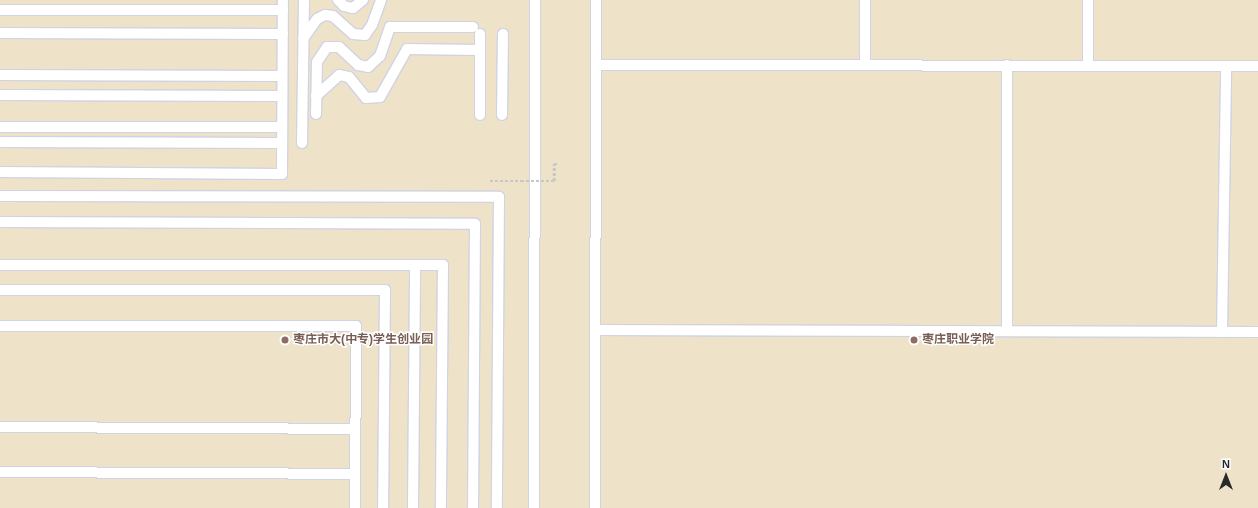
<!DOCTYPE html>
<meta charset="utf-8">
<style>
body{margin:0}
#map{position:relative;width:1258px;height:508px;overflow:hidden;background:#ece4da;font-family:Helvetica,"Noto Sans SC",sans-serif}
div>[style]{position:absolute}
.education>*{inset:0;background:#eee2c9;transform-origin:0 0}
.path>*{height:2.5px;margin-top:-1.25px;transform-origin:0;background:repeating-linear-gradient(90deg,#c7c7c7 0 3px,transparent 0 5px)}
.roads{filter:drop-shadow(1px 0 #d0d3e3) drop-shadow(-1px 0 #d0d3e3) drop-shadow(0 1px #d0d3e3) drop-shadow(0 -1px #d0d3e3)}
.service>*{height:10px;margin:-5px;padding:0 5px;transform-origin:5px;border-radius:5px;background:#fff}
.path-bridge>*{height:2.5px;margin-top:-1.25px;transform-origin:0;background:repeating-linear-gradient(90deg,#c7c7c7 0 3px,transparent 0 5px)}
.dots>*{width:11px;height:11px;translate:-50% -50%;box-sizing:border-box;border:2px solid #fff;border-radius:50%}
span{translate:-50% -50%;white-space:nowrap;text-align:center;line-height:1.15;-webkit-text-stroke:3px #fff;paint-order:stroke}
.education-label{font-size:12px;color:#785e54;font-weight:700}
.left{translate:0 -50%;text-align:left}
.north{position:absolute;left:1206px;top:456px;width:40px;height:40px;-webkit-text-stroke:3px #fff;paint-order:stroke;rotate:0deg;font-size:11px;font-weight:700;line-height:16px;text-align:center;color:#292929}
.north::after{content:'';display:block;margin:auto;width:14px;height:18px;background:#292929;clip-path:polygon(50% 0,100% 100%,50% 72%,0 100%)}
</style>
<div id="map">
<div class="education">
<div style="left:0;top:0;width:1258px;height:508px"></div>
</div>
<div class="path">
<div style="left:490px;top:181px;width:31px"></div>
<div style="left:554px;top:181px;width:17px;rotate:-90deg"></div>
<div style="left:554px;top:164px;width:4px"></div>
</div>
<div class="roads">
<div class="service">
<div style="left:338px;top:0;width:8px;rotate:45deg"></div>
<div style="left:344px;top:6px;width:9px;rotate:13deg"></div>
<div style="left:353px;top:8px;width:13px;rotate:-39deg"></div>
<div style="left:865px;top:0;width:65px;rotate:90deg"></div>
<div style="left:0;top:10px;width:283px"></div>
<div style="left:0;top:33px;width:283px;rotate:0.2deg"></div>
<div style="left:303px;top:39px;width:24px;rotate:-55deg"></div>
<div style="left:317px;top:19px;width:9px;rotate:-27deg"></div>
<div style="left:325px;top:15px;width:8px;rotate:7deg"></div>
<div style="left:333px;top:16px;width:27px;rotate:42deg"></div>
<div style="left:353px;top:34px;width:12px;rotate:5deg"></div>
<div style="left:365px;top:35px;width:12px;rotate:-55deg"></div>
<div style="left:372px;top:25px;width:27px;rotate:-70deg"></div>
<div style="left:596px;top:65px;width:662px;rotate:0.09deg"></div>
<div style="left:1007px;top:65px;width:266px;rotate:90deg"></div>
<div style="left:1088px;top:66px;width:66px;rotate:-90deg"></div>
<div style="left:0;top:75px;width:282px;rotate:0.2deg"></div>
<div style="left:0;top:95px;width:282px;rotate:0.2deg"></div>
<div style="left:316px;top:96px;width:31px;rotate:-42deg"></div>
<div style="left:339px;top:75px;width:10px;rotate:11deg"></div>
<div style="left:349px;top:77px;width:27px;rotate:51deg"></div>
<div style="left:366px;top:98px;width:14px;rotate:-4deg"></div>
<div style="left:380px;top:97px;width:55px;rotate:-60.6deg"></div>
<div style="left:407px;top:49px;width:73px;rotate:0.8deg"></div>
<div style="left:316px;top:114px;width:52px;rotate:-88.9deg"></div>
<div style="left:317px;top:62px;width:18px;rotate:-56deg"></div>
<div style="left:327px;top:47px;width:12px"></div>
<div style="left:339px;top:47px;width:26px;rotate:43deg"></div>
<div style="left:358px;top:65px;width:10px;rotate:11deg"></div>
<div style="left:368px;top:67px;width:16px;rotate:-43deg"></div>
<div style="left:380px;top:56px;width:31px;rotate:-71deg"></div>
<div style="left:390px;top:27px;width:83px"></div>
<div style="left:480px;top:115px;width:81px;rotate:-90deg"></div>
<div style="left:502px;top:115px;width:81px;rotate:-89.3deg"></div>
<div style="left:0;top:127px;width:282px"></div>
<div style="left:0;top:142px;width:282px;rotate:0.2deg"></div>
<div style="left:302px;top:143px;width:143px;rotate:-89.2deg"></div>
<div style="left:0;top:172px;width:282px;rotate:0.4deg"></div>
<div style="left:282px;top:174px;width:174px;rotate:-89.7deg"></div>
<div style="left:0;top:196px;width:499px;rotate:0.1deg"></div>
<div style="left:499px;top:197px;width:311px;rotate:90.4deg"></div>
<div style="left:0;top:222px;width:475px;rotate:0.2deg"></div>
<div style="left:475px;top:224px;width:284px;rotate:90.4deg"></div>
<div style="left:0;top:265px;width:443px"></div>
<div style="left:443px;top:265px;width:243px;rotate:90.5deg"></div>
<div style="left:0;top:290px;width:385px"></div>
<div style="left:385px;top:290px;width:218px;rotate:90.5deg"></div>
<div style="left:0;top:326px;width:356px"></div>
<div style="left:356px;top:326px;width:182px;rotate:90.3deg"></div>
<div style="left:595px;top:330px;width:663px;rotate:0.17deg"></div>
<div style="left:1222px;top:332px;width:266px;rotate:-89.1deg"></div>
<div style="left:0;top:427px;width:355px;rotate:0.3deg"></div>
<div style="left:0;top:472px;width:355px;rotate:0.3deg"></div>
<div style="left:413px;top:508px;width:243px;rotate:-89.5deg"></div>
<div style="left:534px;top:508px;width:508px;rotate:-89.89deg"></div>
<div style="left:595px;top:508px;width:508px;rotate:-89.89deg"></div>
</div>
</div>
<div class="path-bridge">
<div style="left:521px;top:181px;width:33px"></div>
</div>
<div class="dots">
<div style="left:285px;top:340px;background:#8d6e63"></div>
<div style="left:914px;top:340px;background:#8d6e63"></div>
</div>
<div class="education-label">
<span class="left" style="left:293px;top:340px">枣庄市大(中专)学生创业园</span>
<span class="left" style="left:922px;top:340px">枣庄职业学院</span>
</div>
<div class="north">N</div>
</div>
